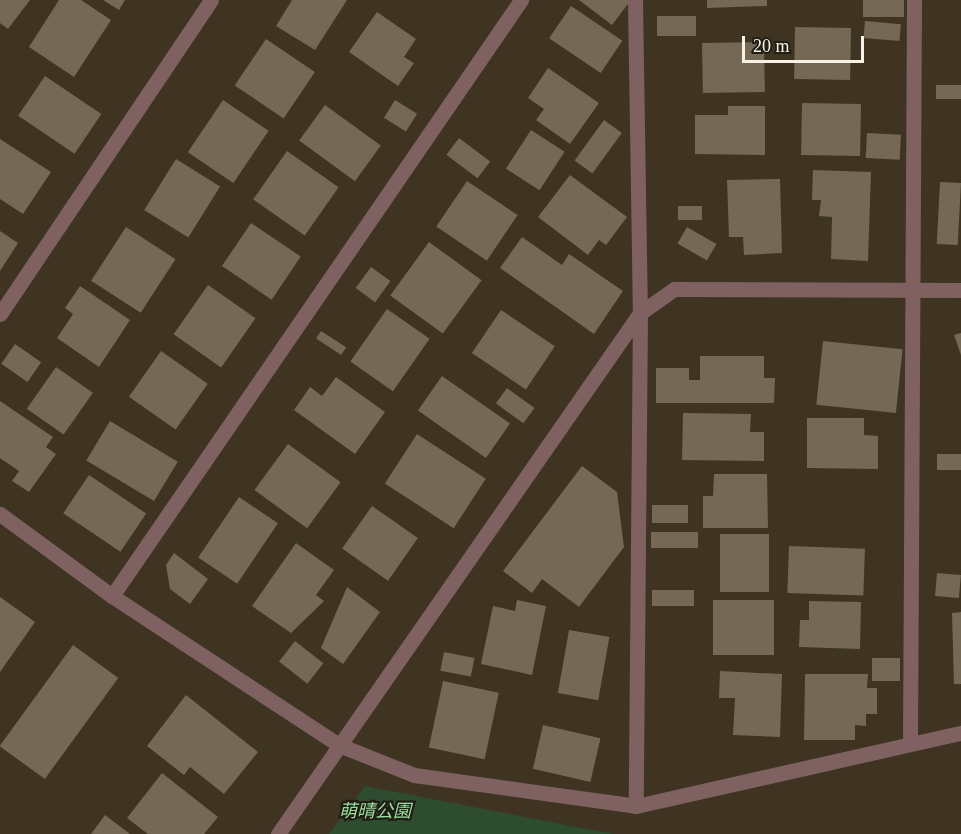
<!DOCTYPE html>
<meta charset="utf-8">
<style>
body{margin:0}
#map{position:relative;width:961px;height:834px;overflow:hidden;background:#3e3421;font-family:"Times New Roman","Noto Sans JP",serif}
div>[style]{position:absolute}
.green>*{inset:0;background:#2e4c30}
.building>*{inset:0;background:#756955;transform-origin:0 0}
.minor>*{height:15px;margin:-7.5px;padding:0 7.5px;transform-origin:7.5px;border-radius:7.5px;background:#7f6162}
span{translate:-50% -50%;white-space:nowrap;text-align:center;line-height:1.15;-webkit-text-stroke:4.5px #211d14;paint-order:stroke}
.park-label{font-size:18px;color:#98df9d;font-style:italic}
.scale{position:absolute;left:742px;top:36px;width:122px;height:27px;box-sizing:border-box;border:3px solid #f8f1e6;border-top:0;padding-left:8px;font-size:18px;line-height:21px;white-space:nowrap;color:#f8f1e6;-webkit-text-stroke:4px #211d14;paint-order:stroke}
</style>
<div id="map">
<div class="green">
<div style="clip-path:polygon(365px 786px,613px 834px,329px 834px)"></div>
</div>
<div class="building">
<div style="clip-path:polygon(0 0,30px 0,8px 29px,0 23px)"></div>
<div style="clip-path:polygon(59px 0,81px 0,111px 20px,74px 77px,29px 47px)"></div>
<div style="clip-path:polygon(103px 0,125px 0,119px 10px)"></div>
<div style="clip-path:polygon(292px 0,347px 0,315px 50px,276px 26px)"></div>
<div style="clip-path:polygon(579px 0,631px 0,612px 25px)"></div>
<div style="clip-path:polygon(707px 0,767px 0,767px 6px,707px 8px)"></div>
<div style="left:863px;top:0;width:41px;height:17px"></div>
<div style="left:571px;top:6px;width:62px;height:39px;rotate:34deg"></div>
<div style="clip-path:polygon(377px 12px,416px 39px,404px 57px,414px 63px,398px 86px,349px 52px)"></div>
<div style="left:657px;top:16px;width:39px;height:20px"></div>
<div style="left:865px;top:21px;width:36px;height:17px;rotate:5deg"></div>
<div style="left:795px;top:27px;width:56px;height:52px;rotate:1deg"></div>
<div style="left:266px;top:39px;width:59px;height:56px;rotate:34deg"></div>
<div style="left:764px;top:42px;width:50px;height:62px;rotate:89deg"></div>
<div style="clip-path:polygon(548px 68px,599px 103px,570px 144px,536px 120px,544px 109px,528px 98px)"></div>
<div style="left:45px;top:76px;width:68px;height:48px;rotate:34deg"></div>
<div style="left:936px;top:85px;width:25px;height:14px"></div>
<div style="left:223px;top:100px;width:55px;height:63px;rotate:34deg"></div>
<div style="left:395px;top:100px;width:26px;height:21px;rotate:32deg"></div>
<div style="left:802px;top:103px;width:59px;height:52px;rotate:1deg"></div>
<div style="left:325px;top:105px;width:69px;height:44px;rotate:36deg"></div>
<div style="clip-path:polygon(728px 106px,765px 106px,765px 155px,695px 154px,695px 115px,728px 115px)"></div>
<div style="left:604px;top:120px;width:22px;height:50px;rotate:36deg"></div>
<div style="left:531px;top:130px;width:40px;height:46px;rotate:33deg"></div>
<div style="left:867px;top:133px;width:34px;height:25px;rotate:3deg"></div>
<div style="left:459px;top:138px;width:39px;height:21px;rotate:37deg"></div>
<div style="clip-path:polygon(0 139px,51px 172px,23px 214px,0 199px)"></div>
<div style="left:287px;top:151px;width:63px;height:59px;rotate:35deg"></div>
<div style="left:176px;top:159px;width:52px;height:60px;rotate:32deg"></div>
<div style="clip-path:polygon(813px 170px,871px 172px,868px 261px,831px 259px,832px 217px,819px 216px,821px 200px,812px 200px)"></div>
<div style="clip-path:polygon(570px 175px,627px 217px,606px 245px,599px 240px,588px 255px,538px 217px)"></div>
<div style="clip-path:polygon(780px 179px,782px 253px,744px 255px,743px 237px,729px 237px,727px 180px)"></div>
<div style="left:467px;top:181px;width:61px;height:55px;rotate:34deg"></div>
<div style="left:940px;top:182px;width:21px;height:62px;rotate:3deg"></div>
<div style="left:702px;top:206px;width:14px;height:24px;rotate:90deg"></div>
<div style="left:251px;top:223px;width:60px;height:52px;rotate:34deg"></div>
<div style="left:126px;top:227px;width:59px;height:64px;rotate:33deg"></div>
<div style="left:687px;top:227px;width:34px;height:19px;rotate:30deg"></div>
<div style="clip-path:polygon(0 231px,18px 243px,0 271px)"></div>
<div style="clip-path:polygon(522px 237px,562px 265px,569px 254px,623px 291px,594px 334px,500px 268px)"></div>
<div style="left:429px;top:242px;width:65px;height:66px;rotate:36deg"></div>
<div style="left:371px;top:267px;width:24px;height:26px;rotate:36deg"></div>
<div style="left:208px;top:285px;width:58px;height:60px;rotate:35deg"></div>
<div style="clip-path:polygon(80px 286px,130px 320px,99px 367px,57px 338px,73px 314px,65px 308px)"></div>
<div style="left:387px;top:309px;width:52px;height:64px;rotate:35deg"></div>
<div style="left:501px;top:310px;width:65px;height:52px;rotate:34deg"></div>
<div style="left:321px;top:331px;width:30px;height:9px;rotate:33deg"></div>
<div style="clip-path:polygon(961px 333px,961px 355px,954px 335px)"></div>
<div style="left:823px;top:341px;width:80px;height:64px;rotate:6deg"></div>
<div style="left:15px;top:344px;width:32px;height:24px;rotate:35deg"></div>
<div style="left:161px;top:351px;width:57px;height:56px;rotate:35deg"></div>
<div style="clip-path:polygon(700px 356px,764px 356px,764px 378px,775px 378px,774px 403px,656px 403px,656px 368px,689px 368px,689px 380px,700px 380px)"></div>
<div style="left:56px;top:367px;width:45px;height:51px;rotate:35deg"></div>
<div style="left:442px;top:376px;width:83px;height:42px;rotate:35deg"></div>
<div style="clip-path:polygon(336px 377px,385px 412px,355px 454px,294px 410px,310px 387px,322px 396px)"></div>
<div style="left:507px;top:388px;width:34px;height:19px;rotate:36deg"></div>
<div style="clip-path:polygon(0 401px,53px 437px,46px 447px,56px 454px,29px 492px,12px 481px,19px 471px,0 458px)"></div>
<div style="clip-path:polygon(683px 413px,751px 414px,750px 432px,764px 432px,764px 461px,682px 460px)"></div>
<div style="clip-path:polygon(807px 418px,864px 418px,864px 435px,878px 436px,878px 469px,807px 468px)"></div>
<div style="left:110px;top:421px;width:79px;height:46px;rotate:31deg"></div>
<div style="left:417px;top:434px;width:82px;height:59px;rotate:33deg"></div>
<div style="left:288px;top:444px;width:65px;height:57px;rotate:36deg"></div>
<div style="left:937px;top:454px;width:24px;height:16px"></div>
<div style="clip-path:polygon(582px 466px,617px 492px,624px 547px,579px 607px,542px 579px,532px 593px,503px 571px)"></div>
<div style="clip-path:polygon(714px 474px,767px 474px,768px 528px,703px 528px,703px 496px,713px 496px)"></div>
<div style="left:89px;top:475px;width:69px;height:46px;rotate:34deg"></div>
<div style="left:239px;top:497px;width:47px;height:73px;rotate:34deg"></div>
<div style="left:688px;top:505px;width:18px;height:36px;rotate:90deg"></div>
<div style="left:372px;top:506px;width:56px;height:52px;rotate:35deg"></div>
<div style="left:651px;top:532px;width:47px;height:16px"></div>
<div style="left:720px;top:534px;width:49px;height:58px"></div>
<div style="clip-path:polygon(296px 543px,334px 570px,316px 595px,324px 601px,291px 633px,252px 606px)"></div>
<div style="left:789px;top:546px;width:76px;height:47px;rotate:2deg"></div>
<div style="clip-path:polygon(174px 553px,208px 579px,190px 604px,170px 589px,166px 565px)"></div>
<div style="left:937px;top:573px;width:24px;height:23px;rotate:5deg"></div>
<div style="clip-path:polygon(347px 587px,380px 612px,343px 664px,321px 648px)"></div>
<div style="left:652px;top:590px;width:42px;height:16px"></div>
<div style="clip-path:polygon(0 597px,35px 622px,0 672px)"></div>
<div style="clip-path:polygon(517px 600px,546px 606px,532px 675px,481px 664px,493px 606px,515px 611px)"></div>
<div style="left:713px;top:600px;width:61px;height:55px"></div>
<div style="clip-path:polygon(809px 601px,861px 602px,860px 649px,799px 647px,800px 620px,809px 620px)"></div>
<div style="clip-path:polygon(961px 612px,961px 684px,954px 684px,952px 613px)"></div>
<div style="left:569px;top:630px;width:41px;height:64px;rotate:10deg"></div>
<div style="left:295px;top:641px;width:36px;height:26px;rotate:38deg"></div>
<div style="left:73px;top:645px;width:56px;height:125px;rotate:36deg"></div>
<div style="left:444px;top:652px;width:31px;height:19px;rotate:11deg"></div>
<div style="left:900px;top:658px;width:23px;height:28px;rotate:90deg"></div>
<div style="clip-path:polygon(720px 671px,782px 674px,780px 737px,733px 735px,735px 698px,719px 698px)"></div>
<div style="clip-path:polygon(805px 674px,868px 674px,867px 688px,877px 688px,877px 714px,866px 714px,866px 726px,855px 725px,855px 740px,804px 740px)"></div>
<div style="left:443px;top:681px;width:57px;height:68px;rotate:12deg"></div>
<div style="clip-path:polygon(186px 695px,258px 752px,224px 794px,190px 767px,184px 775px,147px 746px)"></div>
<div style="left:543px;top:725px;width:59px;height:45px;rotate:13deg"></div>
<div style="clip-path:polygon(162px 773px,218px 817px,204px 834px,148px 834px,127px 818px)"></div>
<div style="clip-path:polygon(105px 815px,130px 834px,91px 834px)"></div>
</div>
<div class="minor">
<div style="left:635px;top:0;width:313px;rotate:89.1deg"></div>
<div style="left:640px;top:313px;width:493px;rotate:90.5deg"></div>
<div style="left:0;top:314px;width:378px;rotate:-56.1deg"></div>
<div style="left:0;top:514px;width:139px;rotate:36.2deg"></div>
<div style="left:112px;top:596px;width:272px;rotate:33.3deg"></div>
<div style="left:339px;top:745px;width:81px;rotate:21.8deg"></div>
<div style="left:414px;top:775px;width:224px;rotate:7.9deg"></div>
<div style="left:636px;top:806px;width:333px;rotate:-12.7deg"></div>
<div style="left:112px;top:596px;width:723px;rotate:-55.54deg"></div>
<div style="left:910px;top:743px;width:743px;rotate:-89.69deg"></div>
<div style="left:278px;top:834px;width:634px;rotate:-55.21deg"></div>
<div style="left:640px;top:313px;width:42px;rotate:-35.2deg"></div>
<div style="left:674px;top:289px;width:287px;rotate:0.2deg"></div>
</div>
<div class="park-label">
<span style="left:375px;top:811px">萌晴公園</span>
</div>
<div class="scale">20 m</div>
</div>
